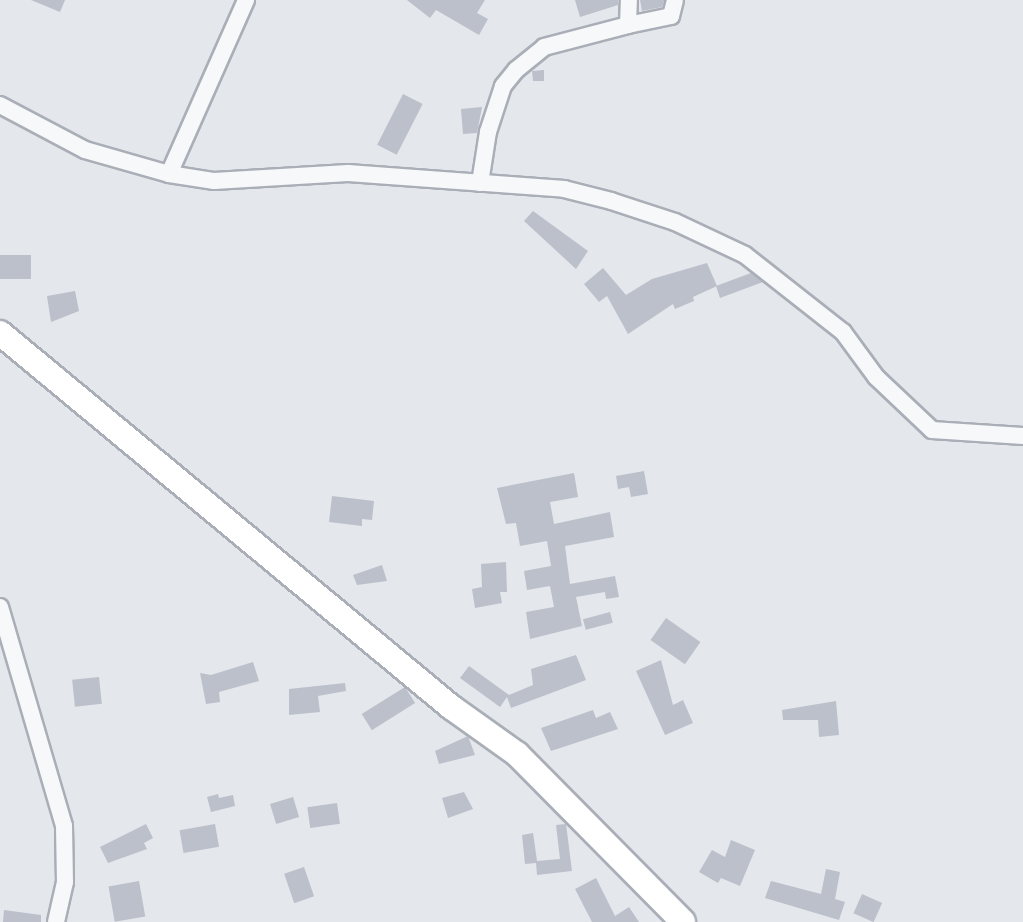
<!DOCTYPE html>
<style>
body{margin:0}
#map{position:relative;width:1023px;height:922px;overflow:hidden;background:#e4e7ec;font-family:"Noto Sans",sans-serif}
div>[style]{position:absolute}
.building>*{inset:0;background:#bbc0ca;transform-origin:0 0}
.roads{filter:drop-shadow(2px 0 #a9aeb7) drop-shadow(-2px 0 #a9aeb7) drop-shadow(0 2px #a9aeb7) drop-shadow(0 -2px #a9aeb7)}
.street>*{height:16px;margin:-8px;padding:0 8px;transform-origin:8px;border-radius:8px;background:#f7f8fa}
.secondary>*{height:24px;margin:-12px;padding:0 12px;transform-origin:12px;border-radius:12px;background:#fff}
span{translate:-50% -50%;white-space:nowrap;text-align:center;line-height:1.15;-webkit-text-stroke:4.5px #f4f6f9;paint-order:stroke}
</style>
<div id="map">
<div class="building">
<div style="clip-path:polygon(31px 0,65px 0,60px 12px)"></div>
<div style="clip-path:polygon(407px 0,485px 0,477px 13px,488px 19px,479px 35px,436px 10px,430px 18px)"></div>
<div style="clip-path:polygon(575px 0,618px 0,618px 5px,580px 17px)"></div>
<div style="clip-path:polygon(640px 0,664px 0,664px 1px,662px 7px,642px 11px)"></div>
<div style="clip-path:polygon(544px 70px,544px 81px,533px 81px,532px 71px)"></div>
<div style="left:403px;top:94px;width:22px;height:57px;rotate:27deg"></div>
<div style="clip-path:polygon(482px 107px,477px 133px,463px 134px,461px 109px)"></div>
<div style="clip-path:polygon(533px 211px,588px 251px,576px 269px,524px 221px)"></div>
<div style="left:0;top:255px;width:31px;height:24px"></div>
<div style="clip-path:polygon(707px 263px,717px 286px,693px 297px,694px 301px,675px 309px,673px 304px,628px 334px,607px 296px,599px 302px,584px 284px,603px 268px,626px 295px,652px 279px)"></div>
<div style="clip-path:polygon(751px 273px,763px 282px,720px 298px,716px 286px)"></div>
<div style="clip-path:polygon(75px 291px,79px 311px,51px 322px,47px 296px)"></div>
<div style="clip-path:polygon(644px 471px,648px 494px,631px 497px,629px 487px,618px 489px,616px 476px)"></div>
<div style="clip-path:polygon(574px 473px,578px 497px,550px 502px,554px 524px,610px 512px,614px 537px,565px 546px,570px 584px,615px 576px,619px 597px,606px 599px,605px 592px,576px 597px,582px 626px,530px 639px,526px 612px,554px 607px,550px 586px,527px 590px,524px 571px,551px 566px,547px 541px,520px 546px,516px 523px,506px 524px,497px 488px)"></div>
<div style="clip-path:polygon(332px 496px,374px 501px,372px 520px,362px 519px,362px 526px,329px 522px)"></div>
<div style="clip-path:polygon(506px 562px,507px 592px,500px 592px,502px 603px,475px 608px,472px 589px,482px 587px,481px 564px)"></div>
<div style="clip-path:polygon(382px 565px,387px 581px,357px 585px,353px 575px)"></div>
<div style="left:610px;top:612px;width:11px;height:28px;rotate:75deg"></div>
<div style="left:666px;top:618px;width:42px;height:27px;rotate:35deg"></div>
<div style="clip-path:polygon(576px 655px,586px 680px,511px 708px,507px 697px,500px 707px,460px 678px,469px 666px,509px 695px,533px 685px,531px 669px)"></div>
<div style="clip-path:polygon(661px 660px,673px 705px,683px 700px,693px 723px,665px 735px,636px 671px)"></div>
<div style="clip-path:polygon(253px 662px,259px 681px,219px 692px,220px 702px,206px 704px,200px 673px,211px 675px)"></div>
<div style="left:99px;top:677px;width:27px;height:27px;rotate:84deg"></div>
<div style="clip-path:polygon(345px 683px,346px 691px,318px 696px,320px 712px,289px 715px,289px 689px)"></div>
<div style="left:405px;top:687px;width:19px;height:51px;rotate:58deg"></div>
<div style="clip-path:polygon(836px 701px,839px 735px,819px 737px,818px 720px,783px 720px,782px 710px)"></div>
<div style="clip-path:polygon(593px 710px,596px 718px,610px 712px,618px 729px,551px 751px,541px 728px)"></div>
<div style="clip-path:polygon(468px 736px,475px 755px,439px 764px,435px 751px)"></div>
<div style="clip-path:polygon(464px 792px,473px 809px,448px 818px,442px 798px)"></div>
<div style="clip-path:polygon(218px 794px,219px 798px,233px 795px,235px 806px,211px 812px,207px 797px)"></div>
<div style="left:293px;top:797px;width:21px;height:24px;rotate:73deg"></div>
<div style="left:337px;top:803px;width:21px;height:30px;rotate:82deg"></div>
<div style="clip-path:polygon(146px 824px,153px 838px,144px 843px,147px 849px,108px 863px,100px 847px)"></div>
<div style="left:215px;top:824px;width:23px;height:36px;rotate:80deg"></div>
<div style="clip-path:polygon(566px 824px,572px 871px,537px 875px,536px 863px,525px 864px,522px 835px,533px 833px,537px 861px,560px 859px,556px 825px)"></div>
<div style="clip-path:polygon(731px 840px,755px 850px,740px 886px,721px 878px,718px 883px,699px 872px,712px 850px,725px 857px)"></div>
<div style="left:304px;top:867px;width:31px;height:21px;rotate:71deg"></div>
<div style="clip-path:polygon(826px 869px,840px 872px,835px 899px,845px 902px,839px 920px,765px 898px,771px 881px,821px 894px)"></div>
<div style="clip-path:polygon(596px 878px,615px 916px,629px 907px,639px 922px,592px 922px,575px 889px)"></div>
<div style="left:139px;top:881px;width:36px;height:31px;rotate:80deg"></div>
<div style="left:862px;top:894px;width:22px;height:21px;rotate:24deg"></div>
<div style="clip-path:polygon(4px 910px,41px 915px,41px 922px,3px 922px)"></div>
</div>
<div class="roads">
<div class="street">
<div style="left:628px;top:25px;width:44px;rotate:-11.8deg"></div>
<div style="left:671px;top:16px;width:16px;rotate:-76deg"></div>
<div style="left:0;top:105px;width:96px;rotate:27.9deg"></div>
<div style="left:85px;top:150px;width:87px;rotate:15.9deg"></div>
<div style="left:169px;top:174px;width:190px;rotate:-66.1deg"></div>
<div style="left:169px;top:174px;width:46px;rotate:8.8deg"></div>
<div style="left:214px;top:181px;width:134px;rotate:-3.4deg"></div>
<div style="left:348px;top:173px;width:217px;rotate:4.2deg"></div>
<div style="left:564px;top:189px;width:49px;rotate:14.3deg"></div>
<div style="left:611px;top:201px;width:67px;rotate:18.2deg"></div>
<div style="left:675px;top:222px;width:77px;rotate:25.2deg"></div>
<div style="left:745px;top:255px;width:125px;rotate:38.2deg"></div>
<div style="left:843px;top:332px;width:56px;rotate:53.7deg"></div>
<div style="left:876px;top:377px;width:77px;rotate:43.4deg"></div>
<div style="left:932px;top:430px;width:91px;rotate:3.8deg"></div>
<div style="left:480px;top:183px;width:52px;rotate:-81.1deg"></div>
<div style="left:488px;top:132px;width:48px;rotate:-71.9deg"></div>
<div style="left:503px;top:86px;width:21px;rotate:-51deg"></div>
<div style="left:516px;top:70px;width:36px;rotate:-39deg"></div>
<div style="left:544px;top:47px;width:87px;rotate:-14.7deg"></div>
<div style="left:628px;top:25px;width:25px;rotate:-88deg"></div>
<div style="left:0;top:607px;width:228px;rotate:73.7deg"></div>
<div style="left:64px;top:826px;width:56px;rotate:89deg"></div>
<div style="left:65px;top:882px;width:41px;rotate:102.7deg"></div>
</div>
<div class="secondary">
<div style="left:0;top:333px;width:586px;rotate:39.67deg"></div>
<div style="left:451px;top:707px;width:81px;rotate:35.5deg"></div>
<div style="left:517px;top:754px;width:236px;rotate:45.3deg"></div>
</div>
</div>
</div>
